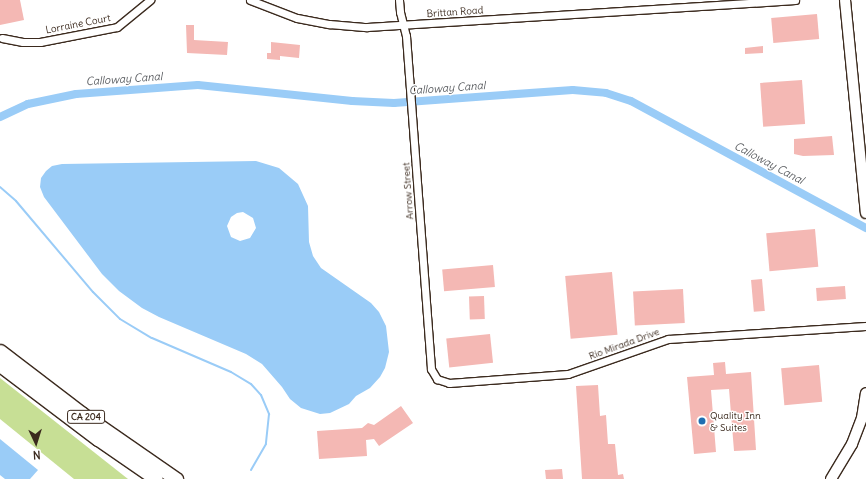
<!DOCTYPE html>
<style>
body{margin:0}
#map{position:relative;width:866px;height:479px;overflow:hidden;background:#fff;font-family:Delius,sans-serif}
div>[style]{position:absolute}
.green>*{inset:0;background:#c7df95}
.water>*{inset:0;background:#9accf7}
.stream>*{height:2px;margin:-1px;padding:0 1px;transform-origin:1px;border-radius:1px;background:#9accf7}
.canal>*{height:8px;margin:-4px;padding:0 4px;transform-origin:4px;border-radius:4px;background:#9accf7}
.building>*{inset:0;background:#f4b8b4;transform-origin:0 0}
.roads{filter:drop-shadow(1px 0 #3b2a1e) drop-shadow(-1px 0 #3b2a1e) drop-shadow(0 1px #3b2a1e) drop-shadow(0 -1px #3b2a1e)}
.street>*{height:7px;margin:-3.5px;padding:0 3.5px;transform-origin:3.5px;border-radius:3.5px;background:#fff}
.secondary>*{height:10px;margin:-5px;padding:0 5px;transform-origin:5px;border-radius:5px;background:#fff}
.highway>*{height:13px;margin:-6.5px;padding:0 6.5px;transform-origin:6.5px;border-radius:6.5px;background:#fff}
.dots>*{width:11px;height:11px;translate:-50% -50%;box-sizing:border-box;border:2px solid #fff;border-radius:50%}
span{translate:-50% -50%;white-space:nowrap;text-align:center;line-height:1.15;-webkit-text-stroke:3px #fff;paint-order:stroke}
.shield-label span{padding:1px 3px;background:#fff;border:1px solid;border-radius:3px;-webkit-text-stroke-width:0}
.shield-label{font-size:9px;color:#3b2a1e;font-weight:700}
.street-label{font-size:10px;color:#3b2a1e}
.poi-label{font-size:10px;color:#3b2a1e}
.left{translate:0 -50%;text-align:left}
.water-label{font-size:11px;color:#585b5f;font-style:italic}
.north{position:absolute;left:16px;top:423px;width:40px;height:40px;-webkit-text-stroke:3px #fff;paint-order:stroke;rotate:176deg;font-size:11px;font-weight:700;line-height:16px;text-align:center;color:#3b2a1e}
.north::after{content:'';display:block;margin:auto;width:14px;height:18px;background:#3b2a1e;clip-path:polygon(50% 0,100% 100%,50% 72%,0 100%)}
</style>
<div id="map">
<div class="green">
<div style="clip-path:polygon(0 378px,128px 479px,74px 479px,0 419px)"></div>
</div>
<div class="water">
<div style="clip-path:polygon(evenodd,256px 161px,279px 168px,298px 184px,308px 206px,309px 242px,313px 256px,321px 268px,371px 303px,379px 312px,386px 326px,389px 352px,385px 368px,380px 377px,370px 388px,356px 396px,349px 404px,330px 413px,320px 414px,301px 408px,290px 399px,282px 387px,262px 364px,246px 354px,159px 317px,142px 308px,119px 291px,102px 274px,44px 197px,40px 187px,41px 178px,46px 171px,52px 166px,62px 164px,256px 161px,243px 212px,253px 218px,256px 228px,250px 238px,240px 241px,231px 237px,227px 226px,231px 217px,237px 213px,243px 212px)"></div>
<div style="clip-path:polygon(0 439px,38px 470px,30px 479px,5px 479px,0 475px)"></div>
</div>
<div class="stream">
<div style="left:0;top:187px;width:21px;rotate:41deg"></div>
<div style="left:16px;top:201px;width:119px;rotate:49.8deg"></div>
<div style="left:93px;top:292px;width:38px;rotate:45deg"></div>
<div style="left:120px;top:319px;width:37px;rotate:31deg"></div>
<div style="left:152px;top:338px;width:86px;rotate:23.3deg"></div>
<div style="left:231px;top:372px;width:23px;rotate:31deg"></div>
<div style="left:251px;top:384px;width:15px;rotate:48deg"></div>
<div style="left:261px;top:395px;width:21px;rotate:67deg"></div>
<div style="left:269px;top:414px;width:30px;rotate:96deg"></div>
<div style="left:266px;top:444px;width:30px;rotate:120deg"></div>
</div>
<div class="canal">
<div style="left:0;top:117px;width:31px;rotate:-25deg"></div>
<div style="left:28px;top:104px;width:49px;rotate:-11.8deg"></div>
<div style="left:76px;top:94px;width:122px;rotate:-4.2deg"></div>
<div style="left:198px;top:85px;width:155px;rotate:5.9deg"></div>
<div style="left:352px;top:101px;width:42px;rotate:2.7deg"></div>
<div style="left:394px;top:103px;width:179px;rotate:-4.2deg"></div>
<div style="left:573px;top:90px;width:33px;rotate:5deg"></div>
<div style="left:606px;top:93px;width:26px;rotate:18deg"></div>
<div style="left:631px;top:101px;width:267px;rotate:28.4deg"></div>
</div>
<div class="building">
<div style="clip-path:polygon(0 0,20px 0,24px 20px,0 25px)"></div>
<div style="left:817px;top:14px;width:25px;height:46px;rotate:85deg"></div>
<div style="clip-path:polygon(186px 25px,194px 25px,194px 40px,228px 42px,227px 55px,187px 53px)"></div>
<div style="clip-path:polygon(271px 42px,300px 45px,299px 58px,280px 56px,280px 60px,267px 59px,267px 53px,271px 53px)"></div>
<div style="clip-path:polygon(763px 46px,763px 53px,745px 54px,745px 48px)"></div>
<div style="left:802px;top:80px;width:44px;height:42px;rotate:86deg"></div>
<div style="clip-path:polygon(832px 136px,834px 155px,803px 156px,794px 154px,794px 139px)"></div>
<div style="left:815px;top:229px;width:38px;height:49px;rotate:85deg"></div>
<div style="left:493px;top:265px;width:22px;height:51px;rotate:85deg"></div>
<div style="left:612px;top:272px;width:63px;height:47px;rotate:85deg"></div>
<div style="left:762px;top:279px;width:32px;height:11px;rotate:85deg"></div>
<div style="left:845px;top:286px;width:13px;height:29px;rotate:86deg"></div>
<div style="left:683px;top:289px;width:34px;height:50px;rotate:87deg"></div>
<div style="left:484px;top:296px;width:23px;height:15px;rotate:88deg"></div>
<div style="left:490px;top:334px;width:29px;height:44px;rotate:84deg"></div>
<div style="clip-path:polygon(725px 362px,726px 374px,751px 372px,756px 450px,734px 451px,729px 389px,711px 390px,716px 452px,694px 454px,687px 377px,714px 375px,713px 363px)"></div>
<div style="left:819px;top:365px;width:37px;height:38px;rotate:85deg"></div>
<div style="clip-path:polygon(598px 385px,600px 416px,606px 415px,608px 444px,615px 444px,618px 475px,623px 474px,624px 479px,582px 479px,576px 386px)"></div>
<div style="clip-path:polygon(401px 406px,413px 423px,379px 446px,374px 439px,366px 440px,367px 456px,319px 459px,317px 431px,362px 428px,368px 423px,374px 425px)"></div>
<div style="clip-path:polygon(562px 469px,563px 479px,546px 479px,545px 470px)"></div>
</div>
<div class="roads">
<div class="street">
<div style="left:250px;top:0;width:50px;rotate:21deg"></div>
<div style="left:297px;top:18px;width:33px;rotate:11deg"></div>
<div style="left:329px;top:24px;width:38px;rotate:5deg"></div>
<div style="left:367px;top:27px;width:429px;rotate:-3.6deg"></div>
<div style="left:399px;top:0;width:12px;rotate:85deg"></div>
<div style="left:400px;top:12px;width:25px;rotate:76deg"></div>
<div style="left:406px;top:36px;width:334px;rotate:85.7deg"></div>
<div style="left:431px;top:369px;width:12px;rotate:59deg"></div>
<div style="left:437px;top:379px;width:13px;rotate:18deg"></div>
<div style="left:449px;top:383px;width:119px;rotate:-4.3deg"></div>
<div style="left:568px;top:374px;width:106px;rotate:-19.3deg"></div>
<div style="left:668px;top:339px;width:198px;rotate:-3.8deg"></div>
<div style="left:2px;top:38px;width:21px;rotate:11deg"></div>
<div style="left:23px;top:42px;width:17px"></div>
<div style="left:40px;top:42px;width:78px;rotate:-11deg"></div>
<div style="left:117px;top:27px;width:43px;rotate:-39.3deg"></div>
</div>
<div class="secondary">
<div style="left:845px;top:0;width:214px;rotate:84.4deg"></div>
<div style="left:831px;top:479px;width:41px;rotate:-59deg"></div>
<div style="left:852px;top:444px;width:28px;rotate:-69deg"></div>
<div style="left:862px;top:418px;width:25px;rotate:-81deg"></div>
</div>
<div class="highway">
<div style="left:0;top:351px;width:102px;rotate:37.4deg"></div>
<div style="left:81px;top:413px;width:116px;rotate:34.8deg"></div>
<div style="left:0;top:365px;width:123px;rotate:37.1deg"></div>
<div style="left:98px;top:439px;width:70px;rotate:34.6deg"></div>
</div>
</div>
<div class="dots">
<div style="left:702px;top:421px;background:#1f6fb2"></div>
</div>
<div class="shield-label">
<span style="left:86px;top:417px">CA 204</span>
</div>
<div class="street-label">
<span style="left:455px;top:12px;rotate:-4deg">Brittan Road</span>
<span style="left:78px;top:24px;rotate:-11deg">Lorraine Court</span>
<span style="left:408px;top:191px;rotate:-94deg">Arrow Street</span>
<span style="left:624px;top:344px;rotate:-20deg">Rio Mirada Drive</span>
</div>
<div class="poi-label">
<span class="left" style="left:710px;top:421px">Quality Inn<br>&amp; Suites</span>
</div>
<div class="water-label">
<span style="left:124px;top:79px;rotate:-4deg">Calloway Canal</span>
<span style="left:447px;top:88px;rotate:-4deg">Calloway Canal</span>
<span style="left:769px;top:163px;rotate:28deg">Calloway Canal</span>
</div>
<div class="north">N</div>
</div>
